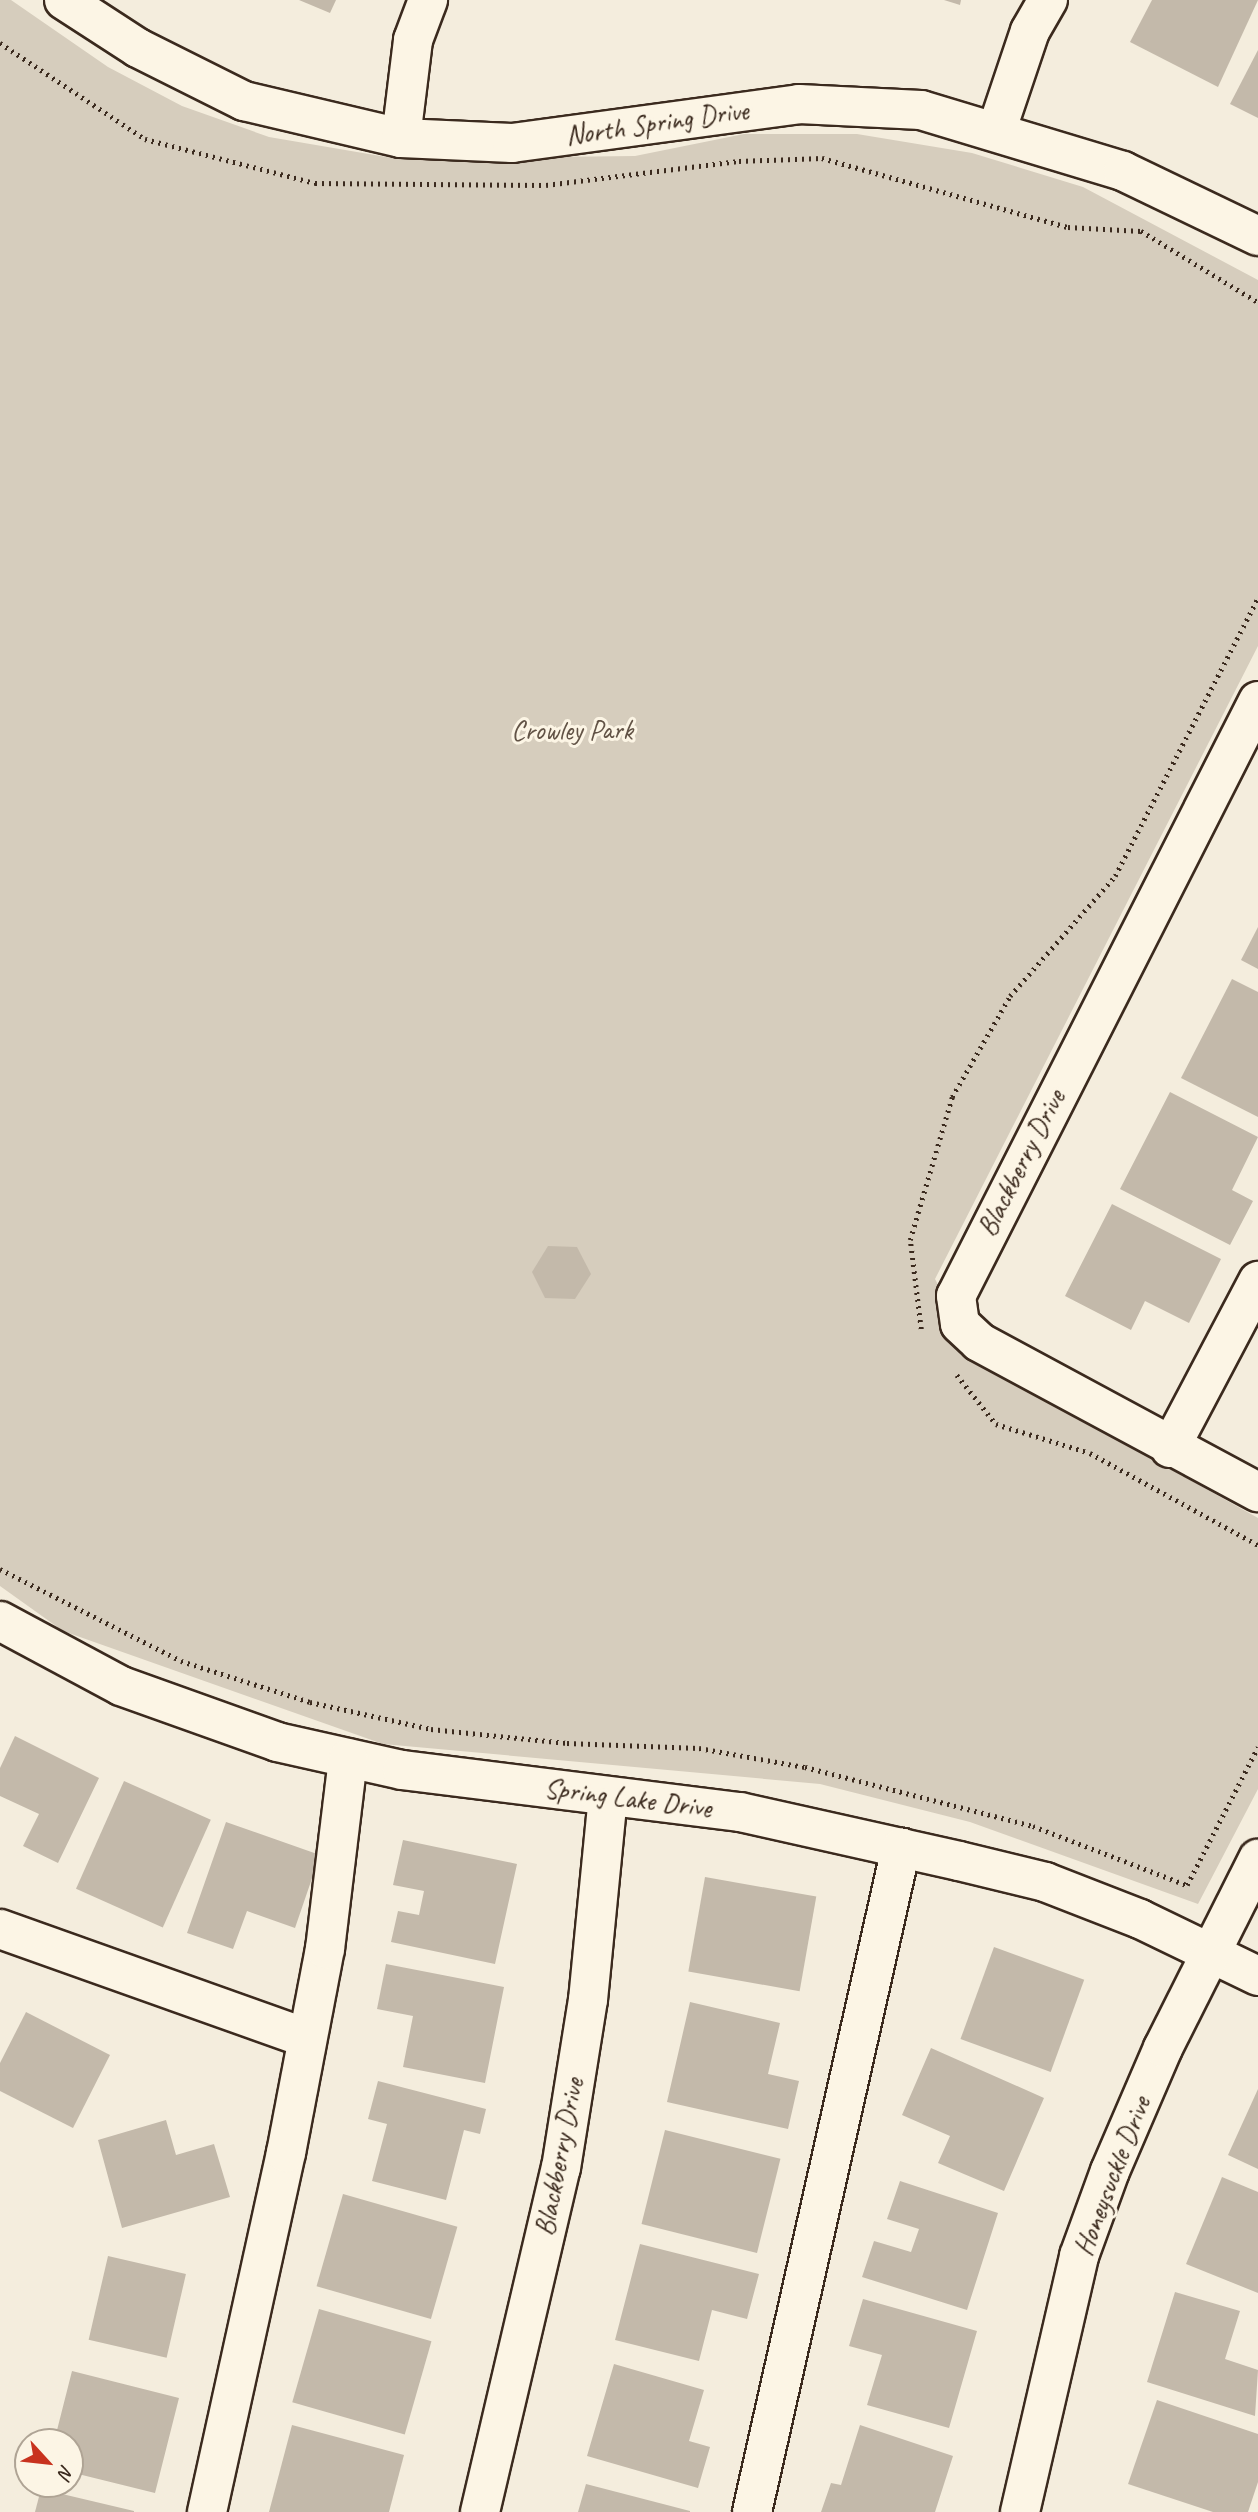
<!DOCTYPE html>
<style>
body{margin:0}
#map{position:relative;width:1258px;height:2512px;overflow:hidden;background:#f4eddd;font-family:Caveat,sans-serif}
div>[style]{position:absolute}
.green>*{inset:0;background:#d6cdbd}
.building>*{inset:0;background:#c3b9aa;transform-origin:0 0}
.path>*{height:4.5px;margin-top:-2.25px;transform-origin:0;background:repeating-linear-gradient(90deg,#3b2a1e 0 2px,transparent 0 7px)}
.roads{filter:drop-shadow(2px 0 #3b2a1e) drop-shadow(-2px 0 #3b2a1e) drop-shadow(0 2px #3b2a1e) drop-shadow(0 -2px #3b2a1e)}
.minor>*{height:38px;margin:-19px;padding:0 19px;transform-origin:19px;border-radius:19px;background:#fcf5e5}
span{translate:-50% -50%;white-space:nowrap;text-align:center;line-height:1.15;-webkit-text-stroke:6px #fcf5e5;paint-order:stroke}
.street-label{font-size:28px;color:#3b2a1e}
.park-label{font-size:28px;color:#625346}
.north{position:absolute;left:14px;top:2428px;width:70px;height:70px;box-sizing:border-box;background:#fcf5e5;border:2px solid #afa495;border-radius:50%;rotate:117deg;font-size:19px;font-weight:700;line-height:28px;text-align:center;color:#3b2a1e}
.north::after{content:'';display:block;margin:auto;width:24px;height:32px;background:#c8321e;clip-path:polygon(50% 0,100% 100%,50% 72%,0 100%)}
</style>
<div id="map">
<div class="green">
<div style="clip-path:polygon(0 0,11px 0,108px 67px,182px 106px,269px 137px,398px 159px,635px 156px,744px 134px,857px 134px,972px 153px,1083px 187px,1258px 280px,1258px 646px,935px 1279px,979px 1362px,1258px 1518px,1258px 1789px,1198px 1904px,970px 1822px,820px 1784px,383px 1744px,63px 1631px,0 1586px)"></div>
</div>
<div class="building">
<div style="clip-path:polygon(299px 0,336px 0,330px 13px)"></div>
<div style="clip-path:polygon(944px 0,961px 0,960px 5px)"></div>
<div style="clip-path:polygon(1152px 0,1258px 0,1218px 87px,1130px 42px)"></div>
<div style="clip-path:polygon(1258px 50px,1258px 118px,1230px 104px)"></div>
<div style="clip-path:polygon(1258px 927px,1258px 969px,1241px 960px)"></div>
<div style="clip-path:polygon(1232px 979px,1258px 992px,1258px 1117px,1181px 1078px)"></div>
<div style="clip-path:polygon(1170px 1092px,1258px 1137px,1232px 1190px,1253px 1201px,1230px 1245px,1120px 1189px)"></div>
<div style="clip-path:polygon(1112px 1204px,1221px 1259px,1189px 1323px,1145px 1301px,1131px 1330px,1065px 1296px)"></div>
<div style="clip-path:polygon(548px 1246px,577px 1247px,591px 1274px,575px 1299px,545px 1298px,532px 1272px)"></div>
<div style="clip-path:polygon(15px 1736px,99px 1778px,58px 1863px,23px 1846px,39px 1814px,0 1796px,0 1768px)"></div>
<div style="left:124px;top:1781px;width:95px;height:118px;rotate:24deg"></div>
<div style="clip-path:polygon(226px 1822px,320px 1855px,295px 1928px,247px 1911px,233px 1949px,187px 1933px)"></div>
<div style="clip-path:polygon(403px 1840px,517px 1864px,495px 1964px,391px 1942px,398px 1911px,419px 1915px,424px 1891px,393px 1885px)"></div>
<div style="left:705px;top:1877px;width:113px;height:96px;rotate:10deg"></div>
<div style="left:994px;top:1947px;width:96px;height:98px;rotate:20deg"></div>
<div style="clip-path:polygon(386px 1964px,504px 1987px,485px 2083px,403px 2067px,413px 2016px,377px 2009px)"></div>
<div style="clip-path:polygon(690px 2002px,780px 2023px,768px 2074px,799px 2081px,788px 2129px,667px 2102px)"></div>
<div style="clip-path:polygon(26px 2012px,110px 2055px,73px 2128px,0 2091px,0 2063px)"></div>
<div style="clip-path:polygon(931px 2048px,1044px 2098px,1004px 2191px,938px 2163px,950px 2136px,902px 2115px)"></div>
<div style="clip-path:polygon(378px 2081px,486px 2109px,480px 2134px,464px 2130px,446px 2200px,372px 2181px,387px 2124px,368px 2119px)"></div>
<div style="clip-path:polygon(1258px 2089px,1258px 2169px,1228px 2155px)"></div>
<div style="clip-path:polygon(166px 2120px,176px 2155px,214px 2144px,230px 2197px,122px 2228px,98px 2140px)"></div>
<div style="left:665px;top:2130px;width:119px;height:97px;rotate:14deg"></div>
<div style="clip-path:polygon(1222px 2177px,1258px 2192px,1258px 2293px,1186px 2264px)"></div>
<div style="clip-path:polygon(900px 2181px,998px 2213px,967px 2310px,862px 2277px,874px 2241px,911px 2252px,919px 2229px,887px 2219px)"></div>
<div style="left:343px;top:2194px;width:119px;height:96px;rotate:16deg"></div>
<div style="clip-path:polygon(640px 2244px,759px 2274px,747px 2319px,712px 2310px,699px 2361px,615px 2340px)"></div>
<div style="left:108px;top:2256px;width:80px;height:86px;rotate:13deg"></div>
<div style="clip-path:polygon(1175px 2292px,1240px 2311px,1225px 2359px,1258px 2370px,1255px 2416px,1147px 2382px)"></div>
<div style="clip-path:polygon(863px 2299px,977px 2331px,949px 2428px,867px 2405px,882px 2355px,849px 2346px)"></div>
<div style="left:319px;top:2309px;width:117px;height:97px;rotate:16deg"></div>
<div style="clip-path:polygon(614px 2364px,704px 2390px,689px 2441px,710px 2447px,698px 2488px,587px 2456px)"></div>
<div style="clip-path:polygon(72px 2371px,179px 2398px,155px 2493px,70px 2472px,70px 2442px,54px 2442px)"></div>
<div style="clip-path:polygon(1157px 2400px,1258px 2434px,1258px 2482px,1248px 2512px,1213px 2512px,1128px 2484px)"></div>
<div style="clip-path:polygon(292px 2425px,404px 2455px,389px 2512px,269px 2512px)"></div>
<div style="clip-path:polygon(860px 2425px,953px 2456px,935px 2512px,821px 2512px,831px 2483px,841px 2485px)"></div>
<div style="clip-path:polygon(586px 2484px,690px 2511px,690px 2512px,578px 2512px)"></div>
<div style="clip-path:polygon(41px 2489px,134px 2511px,134px 2512px,35px 2512px)"></div>
</div>
<div class="path">
<div style="left:0;top:43px;width:174px;rotate:33.5deg"></div>
<div style="left:145px;top:139px;width:176px;rotate:14.5deg"></div>
<div style="left:315px;top:183px;width:231px;rotate:0.5deg"></div>
<div style="left:546px;top:185px;width:194px;rotate:-7.1deg"></div>
<div style="left:739px;top:161px;width:83px;rotate:-2.1deg"></div>
<div style="left:822px;top:158px;width:255px;rotate:15.7deg"></div>
<div style="left:1068px;top:227px;width:73px;rotate:3.1deg"></div>
<div style="left:1141px;top:231px;width:137px;rotate:31.3deg"></div>
<div style="left:921px;top:1329px;width:90px;rotate:-97deg"></div>
<div style="left:910px;top:1240px;width:149px;rotate:-73.6deg"></div>
<div style="left:952px;top:1097px;width:116px;rotate:-60.1deg"></div>
<div style="left:1010px;top:996px;width:159px;rotate:-48.8deg"></div>
<div style="left:1115px;top:876px;width:313px;rotate:-62.8deg"></div>
<div style="left:957px;top:1375px;width:63px;rotate:51.5deg"></div>
<div style="left:996px;top:1424px;width:98px;rotate:17.1deg"></div>
<div style="left:1090px;top:1453px;width:192px;rotate:28.7deg"></div>
<div style="left:0;top:1569px;width:203px;rotate:26.9deg"></div>
<div style="left:181px;top:1661px;width:135px;rotate:17.6deg"></div>
<div style="left:310px;top:1702px;width:124px;rotate:12.6deg"></div>
<div style="left:431px;top:1729px;width:137px;rotate:5.9deg"></div>
<div style="left:567px;top:1743px;width:132px;rotate:2.2deg"></div>
<div style="left:699px;top:1748px;width:108px;rotate:10.2deg"></div>
<div style="left:805px;top:1767px;width:236px;rotate:14.5deg"></div>
<div style="left:1033px;top:1826px;width:165px;rotate:21deg"></div>
<div style="left:1187px;top:1885px;width:155px;rotate:-62.8deg"></div>
</div>
<div class="roads">
<div class="minor">
<div style="left:64px;top:0;width:88px;rotate:33deg"></div>
<div style="left:138px;top:48px;width:119px;rotate:26.6deg"></div>
<div style="left:244px;top:101px;width:161px;rotate:13.3deg"></div>
<div style="left:401px;top:138px;width:111px;rotate:2.6deg"></div>
<div style="left:512px;top:143px;width:290px;rotate:-7.7deg"></div>
<div style="left:799px;top:104px;width:122px;rotate:2.8deg"></div>
<div style="left:921px;top:110px;width:211px;rotate:16.8deg"></div>
<div style="left:1123px;top:171px;width:150px;rotate:25.7deg"></div>
<div style="left:997px;top:129px;width:103px;rotate:-71.4deg"></div>
<div style="left:1030px;top:31px;width:36px;rotate:-60deg"></div>
<div style="left:401px;top:138px;width:99px;rotate:-83deg"></div>
<div style="left:413px;top:40px;width:43px;rotate:-69.4deg"></div>
<div style="left:1258px;top:701px;width:667px;rotate:116.91deg"></div>
<div style="left:956px;top:1296px;width:28px;rotate:82deg"></div>
<div style="left:960px;top:1324px;width:26px;rotate:43deg"></div>
<div style="left:979px;top:1342px;width:317px;rotate:28.3deg"></div>
<div style="left:1170px;top:1448px;width:189px;rotate:-62.2deg"></div>
<div style="left:0;top:1621px;width:137px;rotate:28.2deg"></div>
<div style="left:121px;top:1686px;width:166px;rotate:19.7deg"></div>
<div style="left:277px;top:1742px;width:128px;rotate:12.6deg"></div>
<div style="left:402px;top:1770px;width:341px;rotate:7.1deg"></div>
<div style="left:740px;top:1812px;width:224px;rotate:12.6deg"></div>
<div style="left:959px;top:1861px;width:89px;rotate:13.7deg"></div>
<div style="left:1045px;top:1882px;width:102px;rotate:21.3deg"></div>
<div style="left:1140px;top:1919px;width:131px;rotate:25.8deg"></div>
<div style="left:0;top:1929px;width:325px;rotate:19.6deg"></div>
<div style="left:207px;top:2512px;width:368px;rotate:-77.6deg"></div>
<div style="left:286px;top:2153px;width:208px;rotate:-79.2deg"></div>
<div style="left:325px;top:1949px;width:192px;rotate:-83.1deg"></div>
<div style="left:480px;top:2512px;width:353px;rotate:-76.8deg"></div>
<div style="left:561px;top:2168px;width:170px;rotate:-80.9deg"></div>
<div style="left:588px;top:2000px;width:204px;rotate:-84.4deg"></div>
<div style="left:752px;top:2512px;width:681px;rotate:-77.35deg"></div>
<div style="left:1020px;top:2512px;width:263px;rotate:-77deg"></div>
<div style="left:1079px;top:2256px;width:90px;rotate:-70deg"></div>
<div style="left:1110px;top:2171px;width:134px;rotate:-66.7deg"></div>
<div style="left:1163px;top:2048px;width:212px;rotate:-63.3deg"></div>
</div>
</div>
<div class="street-label">
<span style="left:657px;top:123px;rotate:-8deg">North Spring Drive</span>
<span style="left:1021px;top:1163px;rotate:-63deg">Blackberry Drive</span>
<span style="left:628px;top:1798px;rotate:7deg">Spring Lake Drive</span>
<span style="left:559px;top:2157px;rotate:-79deg">Blackberry Drive</span>
<span style="left:1112px;top:2176px;rotate:-69deg">Honeysuckle Drive</span>
</div>
<div class="park-label">
<span style="left:572px;top:730px">Crowley Park</span>
</div>
<div class="north">N</div>
</div>
